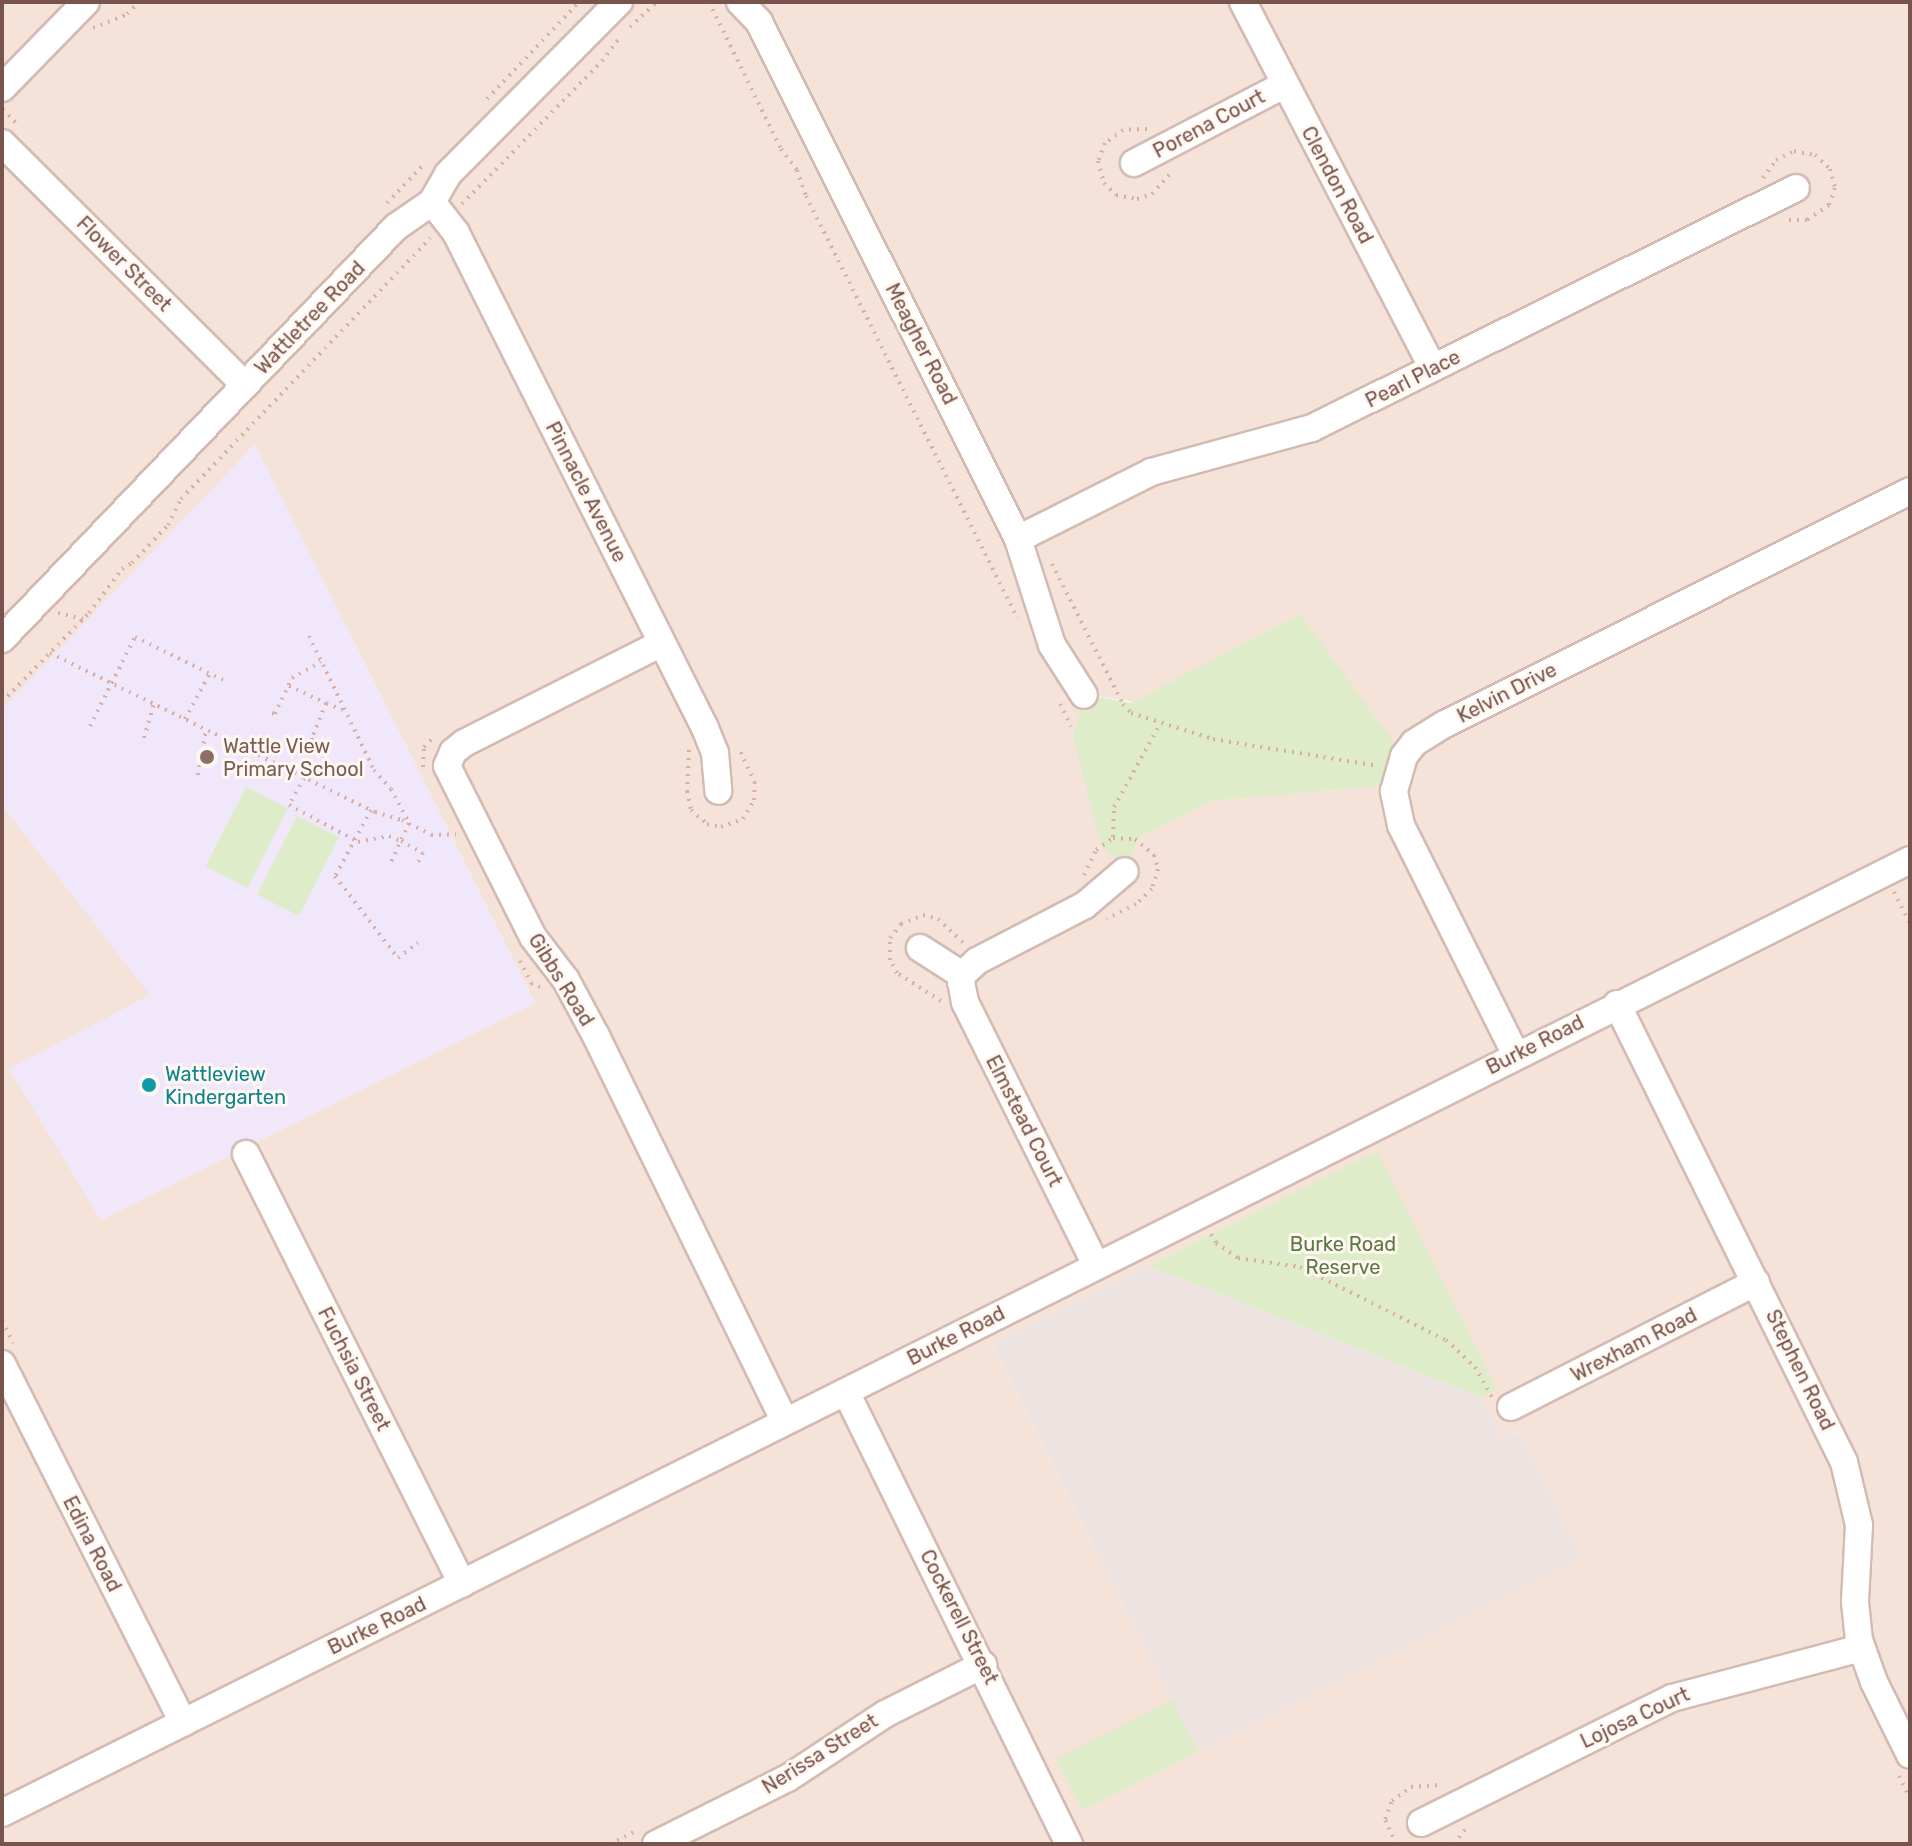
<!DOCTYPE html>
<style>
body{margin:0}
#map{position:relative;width:1912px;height:1846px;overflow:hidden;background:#fdf3eb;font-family:Rubik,sans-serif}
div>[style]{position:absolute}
.residential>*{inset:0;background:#f5e3da}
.industrial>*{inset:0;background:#ede4e1}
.education>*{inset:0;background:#f0e8fa}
.green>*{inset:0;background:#deecc9;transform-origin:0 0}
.path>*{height:4px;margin-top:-2px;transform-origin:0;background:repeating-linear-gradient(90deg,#d9afa5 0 2px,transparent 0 8px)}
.roads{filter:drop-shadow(2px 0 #d3bbb3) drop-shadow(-2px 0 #d3bbb3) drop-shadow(0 2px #d3bbb3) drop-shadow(0 -2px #d3bbb3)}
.street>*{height:26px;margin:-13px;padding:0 13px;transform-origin:13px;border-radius:13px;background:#fff}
.dots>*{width:22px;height:22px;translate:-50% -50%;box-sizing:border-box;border:4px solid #fff8f2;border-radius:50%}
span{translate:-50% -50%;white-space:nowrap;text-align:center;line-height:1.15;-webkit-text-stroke:6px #fff8f2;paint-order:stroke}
.street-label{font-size:20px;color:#79544d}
.education-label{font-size:20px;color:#785e54}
.left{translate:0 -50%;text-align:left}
.culture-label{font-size:20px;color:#0d838f}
.park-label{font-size:20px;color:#5d7941}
.frame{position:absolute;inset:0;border:4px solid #79544d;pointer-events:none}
</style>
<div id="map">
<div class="residential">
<div style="clip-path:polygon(evenodd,2px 2px,1910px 2px,1910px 1844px,2px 1844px,2px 805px,151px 995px,10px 1069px,101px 1220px,535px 1003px,255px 445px,2px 710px,2px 2px,1084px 695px,1388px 736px,1404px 757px,1394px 785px,1212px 801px,1140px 836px,1125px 870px,1084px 695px,2px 2px,1377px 1152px,1496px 1389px,1481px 1397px,1502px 1440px,1517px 1432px,1198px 1752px,992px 1345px,1377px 1152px)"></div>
</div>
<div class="industrial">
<div style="clip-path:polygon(1149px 1266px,1481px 1397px,1502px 1439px,1518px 1432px,1581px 1559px,1198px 1752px,992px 1345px)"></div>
</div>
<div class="education">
<div style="clip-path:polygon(255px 444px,535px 1003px,101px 1220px,9px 1069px,150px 995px,2px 805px,2px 710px)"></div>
</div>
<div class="green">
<div style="clip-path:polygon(1300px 614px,1404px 756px,1395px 785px,1212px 801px,1140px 836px,1125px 871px,1100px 841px,1073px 737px,1084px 695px,1131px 703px)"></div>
<div style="left:246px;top:787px;width:47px;height:89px;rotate:27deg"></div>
<div style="left:297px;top:816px;width:47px;height:88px;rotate:27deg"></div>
<div style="clip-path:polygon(1377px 1151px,1497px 1389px,1481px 1397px,1149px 1266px)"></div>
<div style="left:1172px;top:1700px;width:58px;height:130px;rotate:63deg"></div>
</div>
<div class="path">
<div style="left:709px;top:2px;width:164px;rotate:63.9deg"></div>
<div style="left:781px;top:149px;width:26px;rotate:53deg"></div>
<div style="left:797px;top:170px;width:28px;rotate:71deg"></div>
<div style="left:806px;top:196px;width:472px;rotate:63.4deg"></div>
<div style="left:630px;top:27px;width:37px;rotate:-43deg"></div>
<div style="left:93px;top:28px;width:37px;rotate:-22deg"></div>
<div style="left:127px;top:14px;width:17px;rotate:-45deg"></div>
<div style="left:487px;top:99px;width:134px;rotate:-46.5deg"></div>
<div style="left:3px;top:109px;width:19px;rotate:47deg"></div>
<div style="left:1147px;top:129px;width:24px;rotate:178deg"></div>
<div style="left:1123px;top:130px;width:22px;rotate:144deg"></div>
<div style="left:1105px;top:143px;width:19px;rotate:111deg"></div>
<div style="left:1098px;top:161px;width:23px;rotate:75deg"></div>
<div style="left:1104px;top:183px;width:17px;rotate:45deg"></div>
<div style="left:1116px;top:195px;width:21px;rotate:11deg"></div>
<div style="left:1137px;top:199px;width:16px;rotate:-18deg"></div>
<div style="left:1152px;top:194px;width:31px;rotate:-48deg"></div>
<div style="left:1763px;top:178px;width:22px;rotate:-54deg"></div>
<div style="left:1776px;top:160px;width:20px;rotate:-27deg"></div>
<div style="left:1794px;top:151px;width:21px;rotate:11deg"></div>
<div style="left:1815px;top:155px;width:21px;rotate:43deg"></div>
<div style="left:1830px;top:169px;width:20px;rotate:75deg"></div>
<div style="left:1835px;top:188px;width:18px;rotate:109deg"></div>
<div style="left:1829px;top:205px;width:27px;rotate:146deg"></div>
<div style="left:1807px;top:220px;width:21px;rotate:180deg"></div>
<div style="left:387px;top:203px;width:55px;rotate:-46.5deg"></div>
<div style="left:462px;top:204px;width:200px;rotate:-45.6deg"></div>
<div style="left:602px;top:61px;width:31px;rotate:-53deg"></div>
<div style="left:1052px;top:564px;width:157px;rotate:63.1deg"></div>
<div style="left:1123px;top:704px;width:12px;rotate:48deg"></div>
<div style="left:1131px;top:713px;width:86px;rotate:17.6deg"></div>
<div style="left:1213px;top:739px;width:166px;rotate:9.3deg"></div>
<div style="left:58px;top:613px;width:26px;rotate:13deg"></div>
<div style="left:309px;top:636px;width:149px;rotate:64.1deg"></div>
<div style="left:374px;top:770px;width:25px;rotate:48deg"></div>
<div style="left:391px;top:789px;width:38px;rotate:62deg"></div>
<div style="left:409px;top:823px;width:43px;rotate:114.8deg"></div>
<div style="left:50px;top:653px;width:362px;rotate:26.1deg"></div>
<div style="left:375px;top:812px;width:28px;rotate:17deg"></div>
<div style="left:402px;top:820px;width:33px;rotate:27deg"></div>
<div style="left:431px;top:835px;width:25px;rotate:-2deg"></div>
<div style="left:289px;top:686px;width:41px;rotate:24.7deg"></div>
<div style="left:2px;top:702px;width:124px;rotate:-45.7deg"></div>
<div style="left:89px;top:613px;width:55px;rotate:-53.1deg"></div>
<div style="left:122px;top:569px;width:12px;rotate:-31deg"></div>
<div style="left:132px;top:563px;width:52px;rotate:-46.5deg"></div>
<div style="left:168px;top:525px;width:29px;rotate:-63deg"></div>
<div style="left:181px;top:499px;width:361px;rotate:-46.3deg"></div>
<div style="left:1060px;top:704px;width:25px;rotate:63deg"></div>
<div style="left:343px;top:710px;width:18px;rotate:-158deg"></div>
<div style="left:326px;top:703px;width:38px;rotate:112deg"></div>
<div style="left:312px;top:738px;width:41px;rotate:101.3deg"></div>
<div style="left:304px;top:778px;width:31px;rotate:119deg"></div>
<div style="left:289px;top:805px;width:78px;rotate:28.2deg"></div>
<div style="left:358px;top:842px;width:32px;rotate:-11deg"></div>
<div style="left:389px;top:836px;width:13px;rotate:23deg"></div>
<div style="left:401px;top:841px;width:25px;rotate:29deg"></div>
<div style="left:423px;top:853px;width:11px;rotate:117deg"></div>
<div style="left:272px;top:713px;width:3px;rotate:18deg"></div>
<div style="left:275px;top:714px;width:40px;rotate:-65deg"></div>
<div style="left:292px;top:678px;width:33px;rotate:-29deg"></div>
<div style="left:185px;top:719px;width:52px;rotate:-61.5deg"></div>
<div style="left:90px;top:726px;width:100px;rotate:-63.2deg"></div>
<div style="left:135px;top:637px;width:98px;rotate:26deg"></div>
<div style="left:144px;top:738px;width:35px;rotate:-74deg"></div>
<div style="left:689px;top:750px;width:41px;rotate:92.8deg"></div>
<div style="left:687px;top:791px;width:19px;rotate:78deg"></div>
<div style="left:691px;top:810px;width:21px;rotate:41deg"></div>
<div style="left:707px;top:824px;width:14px;rotate:12deg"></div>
<div style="left:721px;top:827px;width:23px;rotate:-20deg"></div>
<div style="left:743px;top:819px;width:22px;rotate:-60deg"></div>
<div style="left:754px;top:800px;width:17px;rotate:-87deg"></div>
<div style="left:755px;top:783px;width:35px;rotate:-115deg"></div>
<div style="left:423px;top:767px;width:20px;rotate:-87deg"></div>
<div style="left:424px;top:747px;width:14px;rotate:-45deg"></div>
<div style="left:198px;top:775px;width:46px;rotate:-79.9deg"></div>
<div style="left:371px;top:810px;width:75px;rotate:118.6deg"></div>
<div style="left:335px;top:876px;width:103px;rotate:52.5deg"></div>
<div style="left:398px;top:958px;width:25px;rotate:-37deg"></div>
<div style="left:1113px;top:837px;width:30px;rotate:-88deg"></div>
<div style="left:1114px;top:807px;width:95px;rotate:-61deg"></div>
<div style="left:1084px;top:875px;width:28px;rotate:-64deg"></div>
<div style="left:1096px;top:850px;width:21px;rotate:-35deg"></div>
<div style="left:1113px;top:838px;width:22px;rotate:3deg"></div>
<div style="left:1135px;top:839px;width:25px;rotate:40deg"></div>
<div style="left:1154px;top:855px;width:15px;rotate:74deg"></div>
<div style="left:1158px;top:869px;width:21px;rotate:107deg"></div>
<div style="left:1152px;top:889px;width:22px;rotate:137deg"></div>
<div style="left:1136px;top:904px;width:33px;rotate:153deg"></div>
<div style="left:1894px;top:892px;width:35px;rotate:63deg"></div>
<div style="left:520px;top:961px;width:25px;rotate:63deg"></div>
<div style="left:531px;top:983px;width:14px;rotate:25deg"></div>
<div style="left:941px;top:1001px;width:52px;rotate:-147.5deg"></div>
<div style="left:897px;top:973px;width:15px;rotate:-118deg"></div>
<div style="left:890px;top:960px;width:22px;rotate:-90deg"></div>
<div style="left:890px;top:938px;width:18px;rotate:-52deg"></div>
<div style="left:901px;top:924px;width:24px;rotate:-22deg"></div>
<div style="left:923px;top:915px;width:16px;rotate:15deg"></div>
<div style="left:938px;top:919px;width:34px;rotate:43deg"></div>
<div style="left:1211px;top:1234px;width:10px;rotate:61deg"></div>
<div style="left:1216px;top:1243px;width:27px;rotate:34deg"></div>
<div style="left:1238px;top:1258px;width:63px;rotate:8.3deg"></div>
<div style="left:1300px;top:1267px;width:163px;rotate:26.6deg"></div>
<div style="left:1446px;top:1340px;width:40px;rotate:43deg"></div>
<div style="left:1475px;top:1367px;width:35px;rotate:61deg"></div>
<div style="left:2px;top:1321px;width:25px;rotate:63deg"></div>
<div style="left:1899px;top:1776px;width:25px;rotate:64deg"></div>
<div style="left:610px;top:1844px;width:28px;rotate:-27deg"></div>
<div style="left:1396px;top:1844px;width:27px;rotate:-114deg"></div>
<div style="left:1385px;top:1819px;width:19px;rotate:-69deg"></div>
<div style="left:1392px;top:1801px;width:24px;rotate:-36deg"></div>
<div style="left:1411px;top:1787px;width:32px;rotate:-4deg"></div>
<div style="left:1454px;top:1844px;width:21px;rotate:-53deg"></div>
</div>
<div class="roads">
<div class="street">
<div style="left:740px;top:2px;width:28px;rotate:46deg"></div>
<div style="left:759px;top:22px;width:578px;rotate:63.39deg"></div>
<div style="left:1018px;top:539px;width:111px;rotate:72.2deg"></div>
<div style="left:1052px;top:645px;width:59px;rotate:57.4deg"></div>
<div style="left:1243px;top:2px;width:412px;rotate:62.6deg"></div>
<div style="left:2px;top:88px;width:120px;rotate:-45.7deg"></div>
<div style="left:2px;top:143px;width:343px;rotate:44.9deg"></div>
<div style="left:1134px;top:163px;width:169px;rotate:-27.5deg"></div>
<div style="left:432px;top:202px;width:39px;rotate:52deg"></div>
<div style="left:456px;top:233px;width:554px;rotate:63.3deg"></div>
<div style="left:705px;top:728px;width:27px;rotate:68deg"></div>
<div style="left:715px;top:753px;width:38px;rotate:85deg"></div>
<div style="left:1018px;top:539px;width:149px;rotate:-26.7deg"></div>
<div style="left:1151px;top:472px;width:167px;rotate:-15.3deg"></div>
<div style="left:1312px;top:428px;width:540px;rotate:-26.38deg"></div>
<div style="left:2px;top:639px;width:570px;rotate:-46.28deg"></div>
<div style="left:396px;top:227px;width:44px;rotate:-34.8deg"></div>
<div style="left:432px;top:202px;width:32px;rotate:-60deg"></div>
<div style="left:448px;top:174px;width:243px;rotate:-45.2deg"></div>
<div style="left:662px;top:643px;width:222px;rotate:153.2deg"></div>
<div style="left:464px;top:743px;width:14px;rotate:141deg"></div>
<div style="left:453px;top:752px;width:15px;rotate:113deg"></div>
<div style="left:447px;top:766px;width:191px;rotate:63.3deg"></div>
<div style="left:533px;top:937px;width:54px;rotate:52.5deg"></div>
<div style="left:566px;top:980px;width:64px;rotate:61.8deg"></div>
<div style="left:596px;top:1036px;width:429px;rotate:63.9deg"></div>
<div style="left:920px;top:948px;width:50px;rotate:32.7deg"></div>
<div style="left:1617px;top:1004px;width:511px;rotate:63.64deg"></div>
<div style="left:1844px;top:1462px;width:65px;rotate:76.6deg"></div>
<div style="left:1859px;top:1525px;width:77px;rotate:93deg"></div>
<div style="left:1855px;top:1602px;width:38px;rotate:84deg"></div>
<div style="left:1859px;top:1640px;width:45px;rotate:70.3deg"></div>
<div style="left:1874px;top:1682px;width:81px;rotate:63.7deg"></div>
<div style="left:1516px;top:1055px;width:257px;rotate:-116.6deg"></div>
<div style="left:1401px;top:825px;width:35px;rotate:-102deg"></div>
<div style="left:1394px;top:791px;width:36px;rotate:-74deg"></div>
<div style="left:1404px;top:756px;width:16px;rotate:-52deg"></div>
<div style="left:1414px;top:743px;width:36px;rotate:-32deg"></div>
<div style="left:1445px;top:724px;width:520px;rotate:-26.61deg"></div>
<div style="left:246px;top:1154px;width:481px;rotate:63.3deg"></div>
<div style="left:1096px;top:1265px;width:294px;rotate:-116.5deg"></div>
<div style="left:965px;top:1002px;width:20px;rotate:-101deg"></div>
<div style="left:961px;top:982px;width:7px;rotate:-82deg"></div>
<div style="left:962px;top:975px;width:21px;rotate:-43deg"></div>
<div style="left:977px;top:961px;width:122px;rotate:-27.4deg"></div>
<div style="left:1085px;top:905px;width:52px;rotate:-40.4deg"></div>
<div style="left:2px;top:1364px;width:402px;rotate:63.2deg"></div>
<div style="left:846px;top:1392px;width:504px;rotate:63.74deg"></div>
<div style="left:1511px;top:1407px;width:275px;rotate:-27deg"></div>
<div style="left:2px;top:1813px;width:2133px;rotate:-26.54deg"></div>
<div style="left:1421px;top:1823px;width:280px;rotate:-26.5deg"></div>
<div style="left:1672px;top:1698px;width:196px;rotate:-14.8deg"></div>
<div style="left:656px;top:1844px;width:148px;rotate:-26.6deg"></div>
<div style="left:788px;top:1778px;width:116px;rotate:-33.4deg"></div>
<div style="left:885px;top:1714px;width:110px;rotate:-26.6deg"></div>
</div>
</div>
<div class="dots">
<div style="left:207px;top:757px;background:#8d6e63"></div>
<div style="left:149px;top:1085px;background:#0f9aa8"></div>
</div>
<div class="street-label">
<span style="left:1209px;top:124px;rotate:-28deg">Porena Court</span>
<span style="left:1337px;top:185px;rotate:62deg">Clendon Road</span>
<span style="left:124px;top:264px;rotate:45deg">Flower Street</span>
<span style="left:310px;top:318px;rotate:-46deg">Wattletree Road</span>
<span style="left:921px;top:344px;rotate:63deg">Meagher Road</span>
<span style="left:1413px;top:379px;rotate:-27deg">Pearl Place</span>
<span style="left:586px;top:492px;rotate:63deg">Pinnacle Avenue</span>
<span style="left:1507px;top:693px;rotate:-27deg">Kelvin Drive</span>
<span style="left:561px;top:980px;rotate:58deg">Gibbs Road</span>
<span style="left:1535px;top:1045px;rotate:-27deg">Burke Road</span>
<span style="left:1024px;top:1121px;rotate:63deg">Elmstead Court</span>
<span style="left:956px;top:1336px;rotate:-27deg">Burke Road</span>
<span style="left:1634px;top:1345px;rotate:-27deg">Wrexham Road</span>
<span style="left:354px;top:1369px;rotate:63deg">Fuchsia Street</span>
<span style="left:1800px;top:1370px;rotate:64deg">Stephen Road</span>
<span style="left:92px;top:1544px;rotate:63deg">Edina Road</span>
<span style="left:959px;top:1617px;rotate:63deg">Cockerell Street</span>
<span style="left:377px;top:1626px;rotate:-26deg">Burke Road</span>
<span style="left:1635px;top:1718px;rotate:-25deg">Lojosa Court</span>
<span style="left:820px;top:1754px;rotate:-32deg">Nerissa Street</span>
</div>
<div class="education-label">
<span class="left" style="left:223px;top:758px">Wattle View<br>Primary School</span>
</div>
<div class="culture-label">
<span class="left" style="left:165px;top:1086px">Wattleview<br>Kindergarten</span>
</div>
<div class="park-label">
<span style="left:1343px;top:1256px">Burke Road<br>Reserve</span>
</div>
<div class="frame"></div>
</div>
